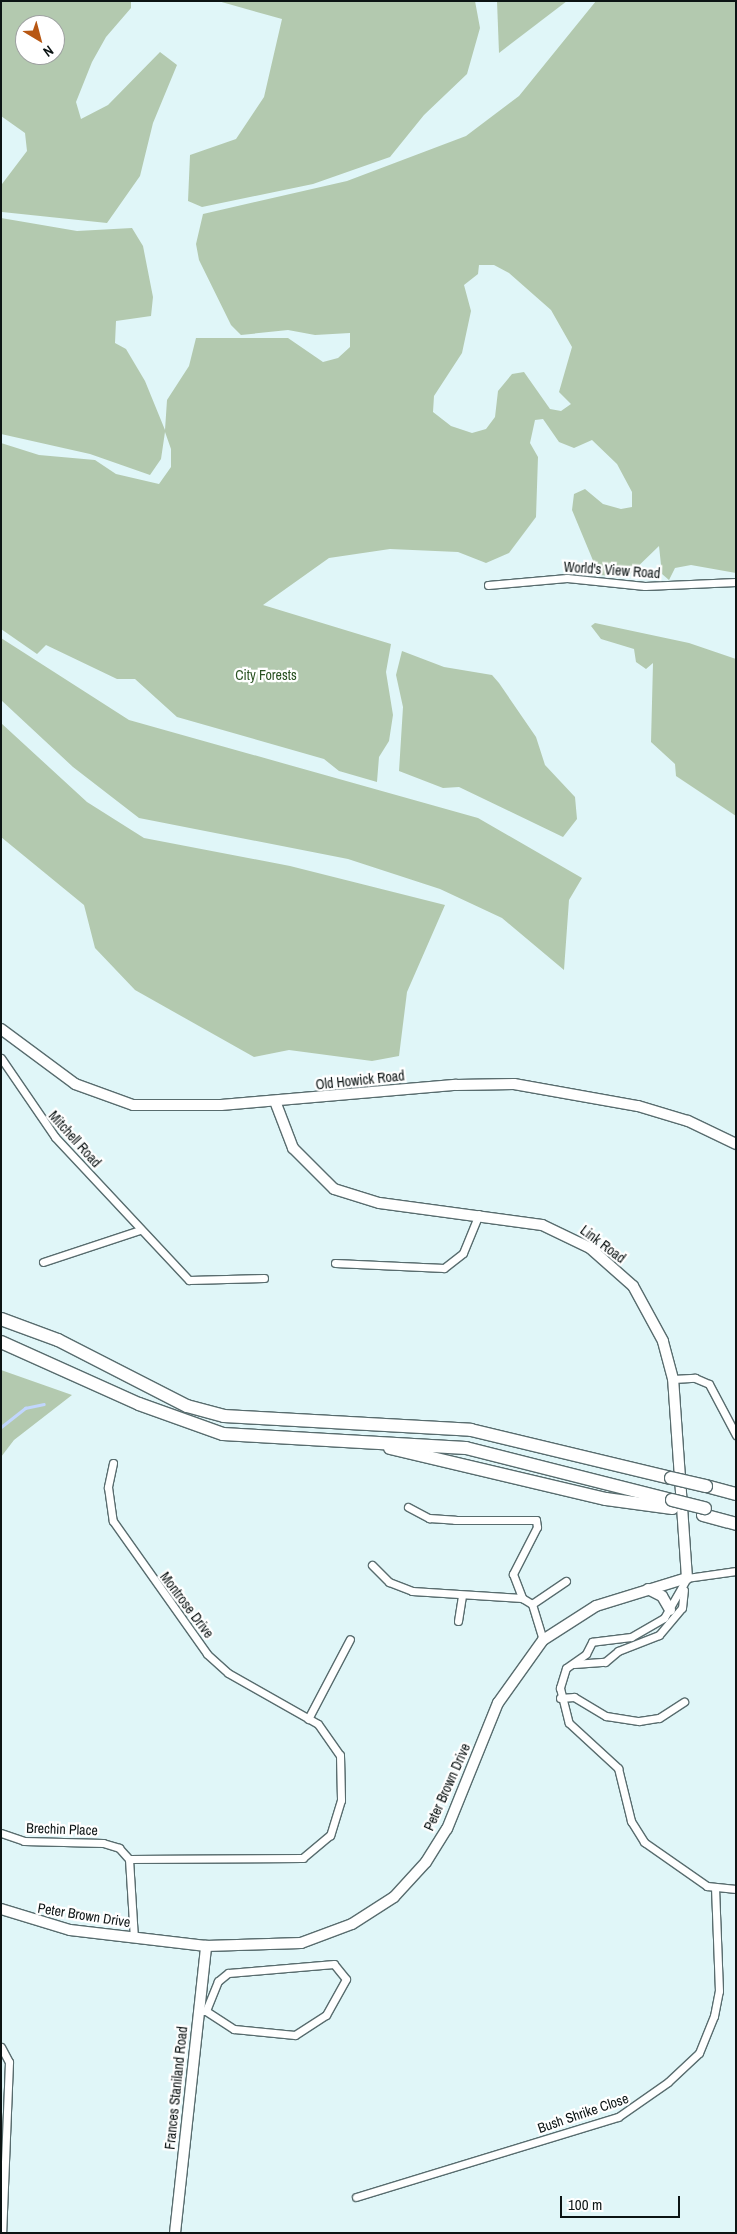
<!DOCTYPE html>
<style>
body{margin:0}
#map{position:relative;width:737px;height:2234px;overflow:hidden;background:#e0f6f8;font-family:"Archivo Narrow",sans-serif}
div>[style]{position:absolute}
.green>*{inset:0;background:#b3c9af}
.stream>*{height:2.5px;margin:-1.25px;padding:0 1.25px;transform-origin:1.25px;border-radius:1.25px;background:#c1d6fd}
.roads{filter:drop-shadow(1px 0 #586c6e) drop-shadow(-1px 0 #586c6e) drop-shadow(0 1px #586c6e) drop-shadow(0 -1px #586c6e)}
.street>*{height:7px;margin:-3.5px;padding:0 3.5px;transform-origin:3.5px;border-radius:3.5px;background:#fff}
.secondary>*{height:10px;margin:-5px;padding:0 5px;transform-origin:5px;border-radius:5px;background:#fff}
.highway>*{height:12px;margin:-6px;padding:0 6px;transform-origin:6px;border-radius:6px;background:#fff}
.bridges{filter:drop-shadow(1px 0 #586c6e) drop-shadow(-1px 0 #586c6e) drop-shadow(0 1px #586c6e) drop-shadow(0 -1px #586c6e)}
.highway-bridge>*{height:12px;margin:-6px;padding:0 6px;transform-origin:6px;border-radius:6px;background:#fff}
span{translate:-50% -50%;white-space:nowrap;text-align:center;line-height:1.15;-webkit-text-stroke:4.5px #fff;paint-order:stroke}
.street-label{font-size:14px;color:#0c1414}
.park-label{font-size:14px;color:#2a5222}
.frame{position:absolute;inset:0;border:2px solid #0c1414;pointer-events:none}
.north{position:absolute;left:15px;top:15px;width:50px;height:50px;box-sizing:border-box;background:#fff;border:1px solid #9ea1a1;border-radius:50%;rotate:143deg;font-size:14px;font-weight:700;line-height:20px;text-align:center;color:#0c1414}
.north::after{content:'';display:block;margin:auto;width:18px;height:22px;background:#b75713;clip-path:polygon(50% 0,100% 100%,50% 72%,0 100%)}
.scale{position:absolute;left:560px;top:2196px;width:120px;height:22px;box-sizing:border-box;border:2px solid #0c1414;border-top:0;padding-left:6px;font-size:15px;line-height:18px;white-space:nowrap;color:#0c1414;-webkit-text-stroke:4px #fff;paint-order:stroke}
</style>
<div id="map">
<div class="green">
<div style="clip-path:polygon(evenodd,1px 1px,131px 1px,131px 8px,106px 37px,92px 62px,76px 102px,81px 119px,108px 105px,160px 52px,177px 65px,153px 123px,140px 176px,107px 223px,2px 212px,2px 184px,27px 151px,25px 133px,1px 116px,1px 1px,25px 25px,55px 25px,55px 55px,25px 55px,25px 25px)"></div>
<div style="clip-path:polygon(218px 1px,475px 1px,480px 28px,467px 74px,424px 115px,390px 157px,313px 184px,202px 207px,188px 201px,190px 155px,236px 139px,264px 97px,282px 19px)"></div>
<div style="clip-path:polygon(497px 1px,567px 1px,499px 53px)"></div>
<div style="clip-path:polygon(evenodd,596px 1px,736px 1px,736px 573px,691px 565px,675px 568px,669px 580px,662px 574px,659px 546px,627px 577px,599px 575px,572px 510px,574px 494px,585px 489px,603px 504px,621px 509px,632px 507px,632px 492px,617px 464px,592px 440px,574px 448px,559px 442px,543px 419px,535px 420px,530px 443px,538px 457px,536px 517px,509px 553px,486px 563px,458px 552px,390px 549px,329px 558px,263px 605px,391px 644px,386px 672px,393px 715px,389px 741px,379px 757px,377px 782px,339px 771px,324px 759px,177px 717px,135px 679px,117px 679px,46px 645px,37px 654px,1px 629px,1px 443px,39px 455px,95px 460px,116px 474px,159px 484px,171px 467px,171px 449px,165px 432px,161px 459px,150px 475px,90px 454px,1px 434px,1px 218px,77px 231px,132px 228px,143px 246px,153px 297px,151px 316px,116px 321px,115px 343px,126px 349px,145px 381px,165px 430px,167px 400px,189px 366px,196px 338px,288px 338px,323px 362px,338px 358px,350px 347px,350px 333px,315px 335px,288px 330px,241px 335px,231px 325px,199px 260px,196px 244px,203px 214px,347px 181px,466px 136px,519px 96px,596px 1px,479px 265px,494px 265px,509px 273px,551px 310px,572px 347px,559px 392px,571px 404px,561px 411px,550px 409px,524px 372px,512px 374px,498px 391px,495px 417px,486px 429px,472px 433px,451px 426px,433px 412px,434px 396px,462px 353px,471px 311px,464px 285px,478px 274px,479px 265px)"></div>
<div style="clip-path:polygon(595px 623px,689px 643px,736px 659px,736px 816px,676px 776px,675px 764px,651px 742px,653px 663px,646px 669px,636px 662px,634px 649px,601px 639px,591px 626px)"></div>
<div style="clip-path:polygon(1px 638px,129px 720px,478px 818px,582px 878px,569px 900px,564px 970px,502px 918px,440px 889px,348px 859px,139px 818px,73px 767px,1px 700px)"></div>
<div style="clip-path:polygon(402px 651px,444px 667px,492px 675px,499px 683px,536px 737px,545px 765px,575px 797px,577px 819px,563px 837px,459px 787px,443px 788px,399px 771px,403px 707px,396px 675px)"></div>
<div style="clip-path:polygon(1px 723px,87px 802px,144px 838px,290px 866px,445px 905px,407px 992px,399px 1056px,372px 1061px,289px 1050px,254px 1057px,135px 990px,95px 948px,84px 905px,1px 837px)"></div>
<div style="clip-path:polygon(1px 1370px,72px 1395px,14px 1440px,1px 1457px)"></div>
</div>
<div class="stream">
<div style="left:1px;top:1427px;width:31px;rotate:-38deg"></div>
<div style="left:25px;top:1408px;width:19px;rotate:-12deg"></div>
</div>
<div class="roads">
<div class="street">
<div style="left:488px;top:585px;width:79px;rotate:-5.1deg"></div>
<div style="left:567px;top:578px;width:78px;rotate:5.9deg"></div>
<div style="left:645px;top:586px;width:91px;rotate:-2.5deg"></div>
<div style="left:1px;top:1058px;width:96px;rotate:55.6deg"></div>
<div style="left:55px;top:1137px;width:196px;rotate:46.9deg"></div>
<div style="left:189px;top:1280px;width:75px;rotate:-1.5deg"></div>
<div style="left:43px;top:1262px;width:102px;rotate:-18.3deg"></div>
<div style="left:335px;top:1263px;width:109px;rotate:2.6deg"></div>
<div style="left:444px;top:1268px;width:24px;rotate:-38deg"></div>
<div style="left:463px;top:1253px;width:42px;rotate:-67.7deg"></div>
<div style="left:673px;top:1379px;width:22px;rotate:-3deg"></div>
<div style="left:695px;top:1378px;width:15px;rotate:23deg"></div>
<div style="left:709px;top:1384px;width:58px;rotate:62.1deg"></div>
<div style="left:113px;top:1463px;width:25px;rotate:102deg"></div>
<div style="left:108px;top:1487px;width:34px;rotate:82deg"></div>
<div style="left:113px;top:1521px;width:163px;rotate:54.7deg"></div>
<div style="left:207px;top:1654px;width:28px;rotate:42deg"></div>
<div style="left:228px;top:1673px;width:103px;rotate:29.5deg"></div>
<div style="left:318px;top:1724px;width:38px;rotate:55deg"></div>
<div style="left:340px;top:1755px;width:45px;rotate:88.7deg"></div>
<div style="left:341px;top:1800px;width:37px;rotate:107deg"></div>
<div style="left:330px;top:1835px;width:35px;rotate:140deg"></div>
<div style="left:303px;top:1858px;width:174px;rotate:179.7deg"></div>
<div style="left:408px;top:1507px;width:24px;rotate:28deg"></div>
<div style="left:429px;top:1518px;width:26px;rotate:4deg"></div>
<div style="left:455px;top:1520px;width:81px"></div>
<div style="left:536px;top:1520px;width:7px;rotate:82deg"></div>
<div style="left:537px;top:1527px;width:53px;rotate:117.1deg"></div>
<div style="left:513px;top:1574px;width:26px;rotate:69deg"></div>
<div style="left:522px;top:1598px;width:12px;rotate:31deg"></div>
<div style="left:372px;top:1565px;width:24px;rotate:45deg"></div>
<div style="left:389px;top:1582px;width:25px;rotate:21deg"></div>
<div style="left:412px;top:1591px;width:110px;rotate:3.6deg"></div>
<div style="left:736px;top:1571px;width:49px;rotate:171.9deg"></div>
<div style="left:687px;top:1578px;width:46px;rotate:119.9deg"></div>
<div style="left:664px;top:1618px;width:38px;rotate:150deg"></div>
<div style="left:631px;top:1637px;width:39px;rotate:173deg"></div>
<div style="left:592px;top:1642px;width:13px;rotate:117deg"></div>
<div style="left:586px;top:1654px;width:24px;rotate:145deg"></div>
<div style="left:566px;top:1668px;width:21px;rotate:107deg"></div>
<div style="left:560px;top:1688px;width:36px;rotate:76deg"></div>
<div style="left:569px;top:1723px;width:67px;rotate:42.6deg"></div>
<div style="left:618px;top:1768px;width:55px;rotate:76.2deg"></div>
<div style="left:631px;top:1821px;width:25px;rotate:58deg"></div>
<div style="left:644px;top:1842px;width:77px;rotate:34.9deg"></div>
<div style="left:707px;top:1886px;width:29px;rotate:6deg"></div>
<div style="left:458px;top:1621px;width:25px;rotate:-81deg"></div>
<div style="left:543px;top:1640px;width:38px;rotate:-107deg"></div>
<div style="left:532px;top:1604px;width:41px;rotate:-34.1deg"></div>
<div style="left:574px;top:1664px;width:31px;rotate:-4deg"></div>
<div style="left:605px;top:1662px;width:17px;rotate:-40deg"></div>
<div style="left:618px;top:1651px;width:44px;rotate:-21.3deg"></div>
<div style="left:659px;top:1635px;width:35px;rotate:-50deg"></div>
<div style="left:682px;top:1608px;width:18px;rotate:-84deg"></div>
<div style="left:560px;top:1698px;width:14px;rotate:-4deg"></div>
<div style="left:574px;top:1697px;width:37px;rotate:31deg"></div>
<div style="left:606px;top:1716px;width:33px;rotate:9deg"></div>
<div style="left:639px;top:1721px;width:20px;rotate:-9deg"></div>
<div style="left:659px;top:1718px;width:30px;rotate:-33deg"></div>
<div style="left:308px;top:1719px;width:90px;rotate:-62.3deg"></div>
<div style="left:1px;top:1833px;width:24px;rotate:19deg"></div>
<div style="left:24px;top:1841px;width:79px;rotate:1.5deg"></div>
<div style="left:103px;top:1843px;width:17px;rotate:17deg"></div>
<div style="left:119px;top:1848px;width:15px;rotate:48deg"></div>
<div style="left:129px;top:1859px;width:79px;rotate:86.4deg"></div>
<div style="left:198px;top:2011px;width:8px"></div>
<div style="left:206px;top:2011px;width:33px;rotate:33deg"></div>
<div style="left:234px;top:2029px;width:61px;rotate:5.6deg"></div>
<div style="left:295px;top:2035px;width:37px;rotate:-33deg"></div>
<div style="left:326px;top:2015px;width:41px;rotate:-60.9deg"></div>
<div style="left:346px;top:1979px;width:19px;rotate:-129deg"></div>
<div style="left:334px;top:1964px;width:106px;rotate:175.1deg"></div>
<div style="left:228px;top:1973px;width:13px;rotate:141deg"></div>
<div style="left:218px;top:1981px;width:32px;rotate:112deg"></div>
<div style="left:1px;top:2047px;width:17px;rotate:62deg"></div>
<div style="left:9px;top:2062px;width:171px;rotate:92.3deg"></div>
<div style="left:356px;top:2197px;width:274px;rotate:-17deg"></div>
<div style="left:618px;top:2117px;width:61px;rotate:-35deg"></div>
<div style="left:668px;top:2082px;width:42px;rotate:-43.1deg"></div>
<div style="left:699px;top:2053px;width:40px;rotate:-68deg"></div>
<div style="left:714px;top:2016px;width:25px;rotate:-79deg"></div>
<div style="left:719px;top:1991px;width:102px;rotate:-92.2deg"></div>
</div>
<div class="secondary">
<div style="left:1px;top:1029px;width:92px;rotate:36.6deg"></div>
<div style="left:75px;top:1084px;width:62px;rotate:19.9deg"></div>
<div style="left:133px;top:1105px;width:88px"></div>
<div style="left:221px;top:1105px;width:236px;rotate:-4.9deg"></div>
<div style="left:456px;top:1085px;width:58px;rotate:-1deg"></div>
<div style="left:514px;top:1084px;width:126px;rotate:10.1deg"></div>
<div style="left:638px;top:1106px;width:52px;rotate:16.7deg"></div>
<div style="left:688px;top:1121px;width:53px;rotate:25.6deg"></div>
<div style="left:648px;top:1589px;width:16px;rotate:27deg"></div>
<div style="left:662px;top:1596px;width:16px;rotate:60deg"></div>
<div style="left:1px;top:1909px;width:72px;rotate:16.9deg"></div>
<div style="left:70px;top:1930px;width:137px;rotate:6.7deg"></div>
<div style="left:206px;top:1946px;width:95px;rotate:-1.8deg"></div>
<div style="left:301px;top:1943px;width:54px;rotate:-20.4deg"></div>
<div style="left:352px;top:1924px;width:50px;rotate:-32.7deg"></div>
<div style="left:394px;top:1897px;width:47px;rotate:-47.6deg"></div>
<div style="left:426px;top:1862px;width:39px;rotate:-58deg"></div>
<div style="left:447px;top:1829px;width:136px;rotate:-68deg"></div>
<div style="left:498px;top:1703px;width:77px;rotate:-54.5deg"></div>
<div style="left:543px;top:1640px;width:63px;rotate:-32.7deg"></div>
<div style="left:596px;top:1606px;width:95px;rotate:-17.1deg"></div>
<div style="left:687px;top:1578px;width:199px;rotate:-94deg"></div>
<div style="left:673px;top:1379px;width:39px;rotate:-105deg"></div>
<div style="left:663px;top:1341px;width:63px;rotate:-118.6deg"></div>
<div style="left:633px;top:1286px;width:57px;rotate:-138.5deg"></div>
<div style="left:590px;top:1248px;width:53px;rotate:-154.4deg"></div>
<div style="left:542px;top:1225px;width:164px;rotate:-172.3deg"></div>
<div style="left:379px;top:1203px;width:47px;rotate:-162.7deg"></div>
<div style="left:334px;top:1189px;width:58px;rotate:-135deg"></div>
<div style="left:293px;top:1148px;width:50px;rotate:-111deg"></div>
<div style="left:175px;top:2233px;width:289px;rotate:-83.8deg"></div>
</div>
<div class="highway">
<div style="left:1px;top:1319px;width:61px;rotate:20.2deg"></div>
<div style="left:58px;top:1340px;width:145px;rotate:27.1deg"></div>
<div style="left:187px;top:1406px;width:38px;rotate:15deg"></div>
<div style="left:224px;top:1416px;width:247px;rotate:3.2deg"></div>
<div style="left:471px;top:1430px;width:206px;rotate:13.5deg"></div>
<div style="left:1px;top:1342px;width:151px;rotate:24.2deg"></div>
<div style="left:139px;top:1404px;width:89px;rotate:19.7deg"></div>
<div style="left:223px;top:1434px;width:243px;rotate:3.3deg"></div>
<div style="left:466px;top:1448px;width:212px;rotate:14.2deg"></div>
<div style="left:390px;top:1448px;width:222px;rotate:13.3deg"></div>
<div style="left:606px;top:1499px;width:67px;rotate:7.8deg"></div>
<div style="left:706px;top:1486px;width:31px;rotate:15deg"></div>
<div style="left:703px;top:1515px;width:34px;rotate:15deg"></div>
</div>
</div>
<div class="bridges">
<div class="highway-bridge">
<div style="left:671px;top:1478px;width:36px;rotate:13deg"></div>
<div style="left:672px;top:1500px;width:34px;rotate:14deg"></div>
</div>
</div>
<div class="street-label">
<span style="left:612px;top:570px;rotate:4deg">World's View Road</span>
<span style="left:360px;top:1080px;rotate:-6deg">Old Howick Road</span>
<span style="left:75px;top:1139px;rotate:48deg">Mitchell Road</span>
<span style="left:603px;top:1244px;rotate:37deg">Link Road</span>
<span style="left:187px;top:1605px;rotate:53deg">Montrose Drive</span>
<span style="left:447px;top:1787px;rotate:-66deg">Peter Brown Drive</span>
<span style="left:62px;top:1829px;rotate:2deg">Brechin Place</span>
<span style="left:84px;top:1915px;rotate:9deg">Peter Brown Drive</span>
<span style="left:176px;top:2088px;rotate:-84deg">Frances Staniland Road</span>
<span style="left:583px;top:2113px;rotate:-19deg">Bush Shrike Close</span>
</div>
<div class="park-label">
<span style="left:266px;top:675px">City Forests</span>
</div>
<div class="frame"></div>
<div class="north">N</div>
<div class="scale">100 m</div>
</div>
